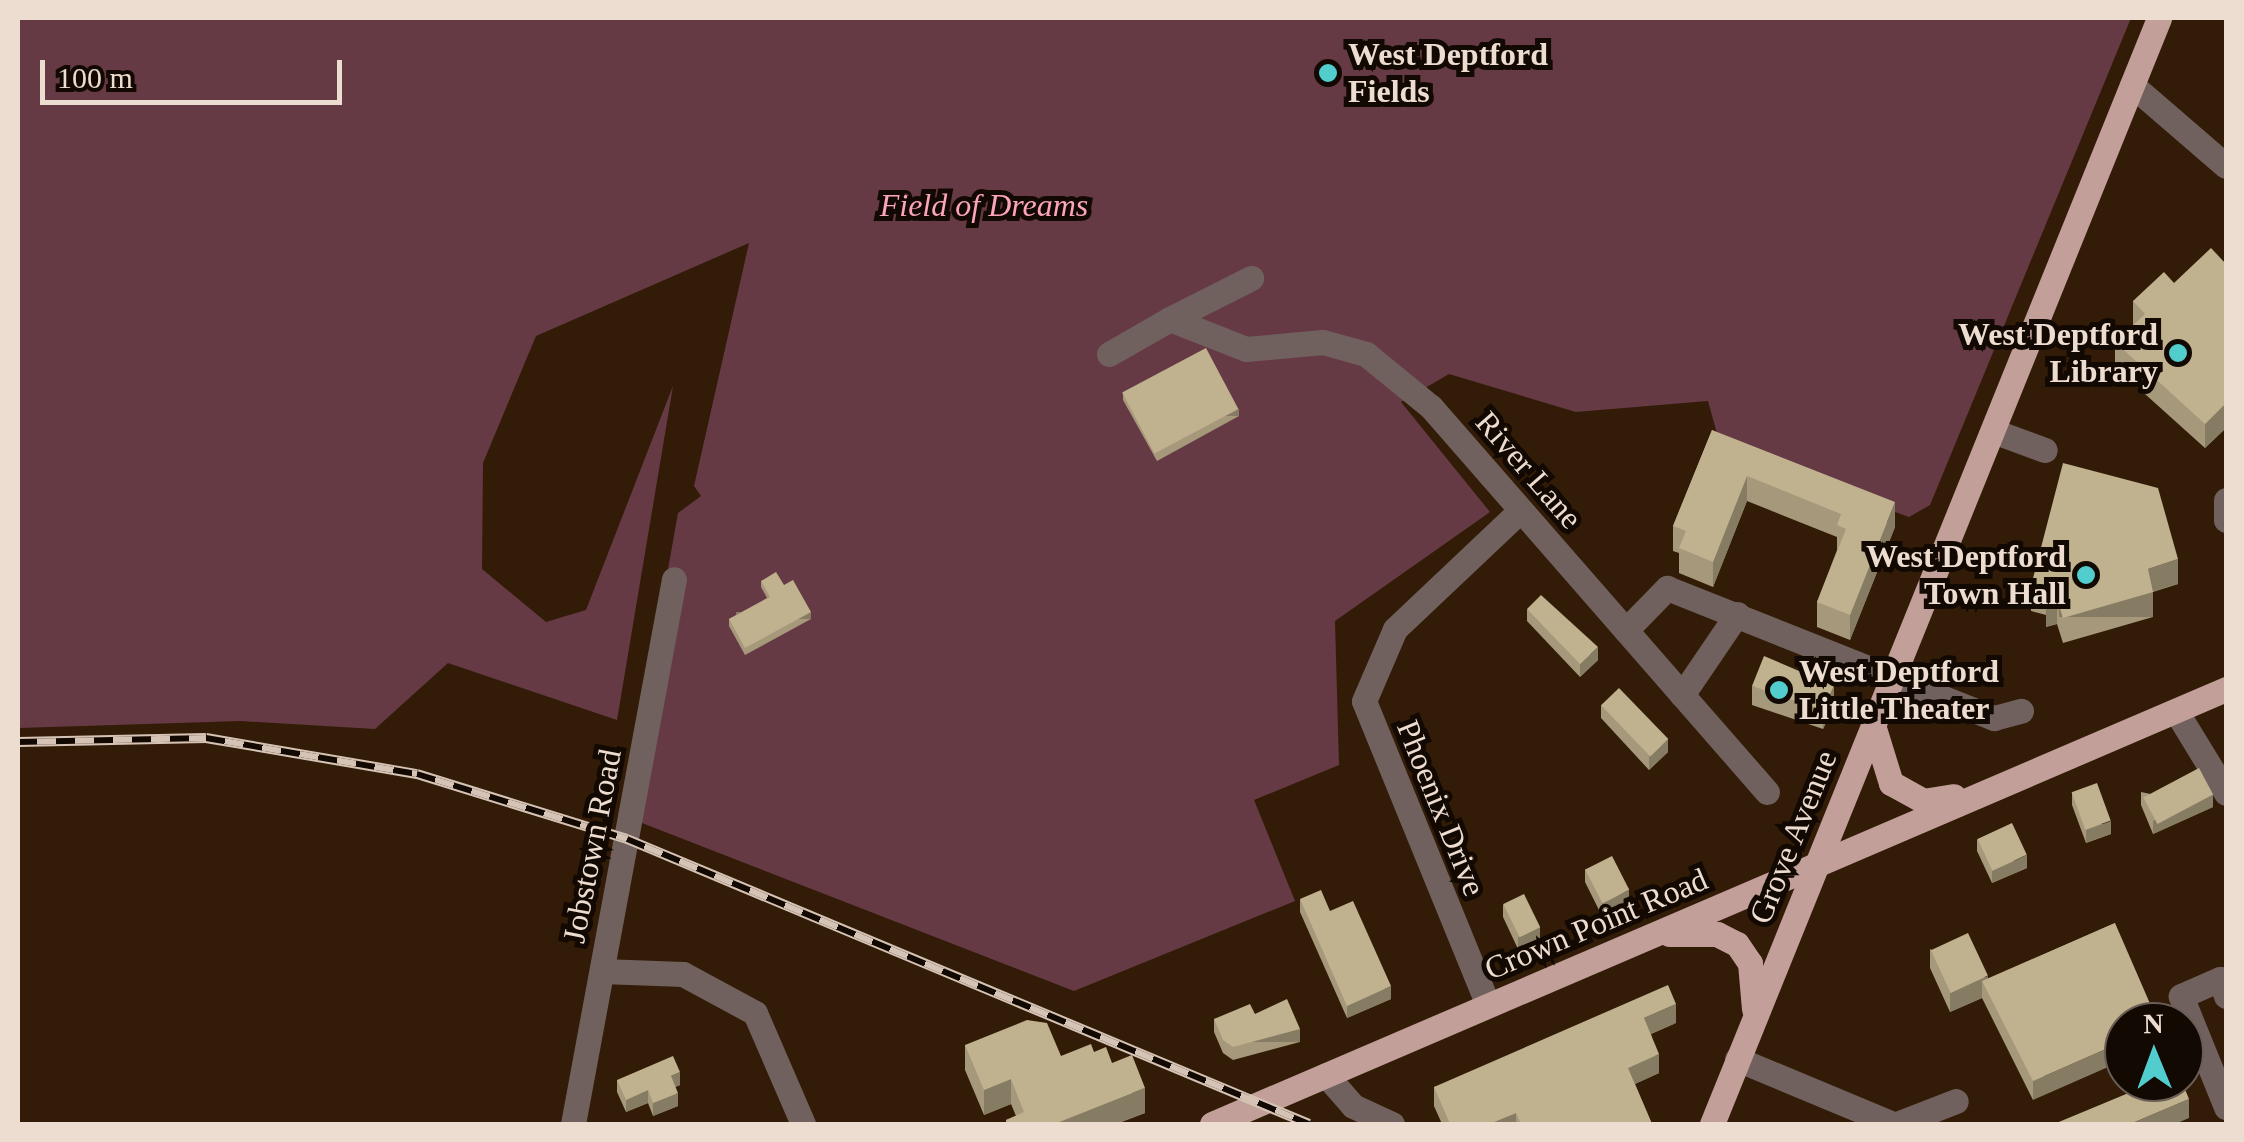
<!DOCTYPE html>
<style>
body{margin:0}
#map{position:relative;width:2244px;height:1142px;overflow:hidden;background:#331c07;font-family:"Times New Roman",serif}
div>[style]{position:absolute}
.green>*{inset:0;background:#663a45}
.minor>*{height:25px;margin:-12.5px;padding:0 12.5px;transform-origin:12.5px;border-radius:12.5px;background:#71615e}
.major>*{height:25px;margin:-12.5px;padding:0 12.5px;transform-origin:12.5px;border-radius:12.5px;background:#c2a099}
.rail>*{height:10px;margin-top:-5px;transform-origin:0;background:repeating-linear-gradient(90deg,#130903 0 19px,#d5c3b6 0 38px);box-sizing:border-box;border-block:2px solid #d5c3b6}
.wall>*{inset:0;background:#a5987b}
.shaded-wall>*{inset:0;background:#867c64;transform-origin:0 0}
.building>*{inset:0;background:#c0b18f;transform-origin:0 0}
.dots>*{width:28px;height:28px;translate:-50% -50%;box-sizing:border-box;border:5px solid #130903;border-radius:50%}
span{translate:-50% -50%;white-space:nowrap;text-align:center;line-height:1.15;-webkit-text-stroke:10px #130903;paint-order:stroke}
.poi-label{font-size:32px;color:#eddcd0;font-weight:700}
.left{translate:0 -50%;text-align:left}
.right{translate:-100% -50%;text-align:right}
.park-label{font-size:32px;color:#fca5ba;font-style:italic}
.street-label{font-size:32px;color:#eddcd0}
.frame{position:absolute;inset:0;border:20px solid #eddcd0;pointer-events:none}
.north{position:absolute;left:2104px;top:1002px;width:100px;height:100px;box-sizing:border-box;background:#130903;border:2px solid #6a5d55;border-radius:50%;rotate:359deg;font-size:28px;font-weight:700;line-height:40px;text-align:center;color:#eddcd0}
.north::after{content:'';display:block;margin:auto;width:35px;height:45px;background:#52cdcd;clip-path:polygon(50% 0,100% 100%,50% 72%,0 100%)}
.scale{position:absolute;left:40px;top:60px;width:302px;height:45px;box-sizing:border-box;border:5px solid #eddcd0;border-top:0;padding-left:12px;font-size:30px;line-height:35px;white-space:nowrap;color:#eddcd0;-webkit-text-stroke:8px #130903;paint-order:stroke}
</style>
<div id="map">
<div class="green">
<div style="clip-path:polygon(18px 18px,2131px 18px,1930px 505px,1909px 517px,1721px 448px,1708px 401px,1576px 412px,1449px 374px,1401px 402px,1490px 512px,1335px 621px,1339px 765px,1254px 800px,1295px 901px,1074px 991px,624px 816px,678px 513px,701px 496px,694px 486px,749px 243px,536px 336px,483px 463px,482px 569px,546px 622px,586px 610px,673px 386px,617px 720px,448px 663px,375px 729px,241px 721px,18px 728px)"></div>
</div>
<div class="minor">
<div style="left:2132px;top:85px;width:124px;rotate:40.8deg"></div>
<div style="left:1170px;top:319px;width:91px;rotate:-26.8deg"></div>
<div style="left:1109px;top:354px;width:70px;rotate:-29.8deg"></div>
<div style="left:1170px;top:319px;width:82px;rotate:21.5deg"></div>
<div style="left:1246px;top:349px;width:77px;rotate:-5.2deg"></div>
<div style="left:1323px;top:342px;width:45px;rotate:15.6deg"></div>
<div style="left:1366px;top:354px;width:84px;rotate:39.2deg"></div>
<div style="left:1431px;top:407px;width:511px;rotate:48.89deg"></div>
<div style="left:1993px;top:431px;width:55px;rotate:20.1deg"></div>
<div style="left:2226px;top:500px;width:20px;rotate:90deg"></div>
<div style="left:1626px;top:630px;width:59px;rotate:-45.7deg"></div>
<div style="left:1667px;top:588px;width:352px;rotate:21.7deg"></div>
<div style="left:1994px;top:718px;width:28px;rotate:-15deg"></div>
<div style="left:1682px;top:695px;width:98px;rotate:-55.8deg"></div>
<div style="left:2176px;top:711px;width:96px;rotate:58.6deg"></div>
<div style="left:602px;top:971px;width:81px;rotate:2.1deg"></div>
<div style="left:683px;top:974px;width:82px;rotate:28.4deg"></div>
<div style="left:755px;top:1013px;width:121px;rotate:66.6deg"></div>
<div style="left:2226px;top:996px;width:18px;rotate:-109deg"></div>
<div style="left:2220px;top:979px;width:43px;rotate:156.4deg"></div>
<div style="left:2181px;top:996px;width:120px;rotate:67.9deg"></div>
<div style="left:1488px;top:1005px;width:328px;rotate:-112.2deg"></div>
<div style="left:1364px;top:701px;width:78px;rotate:-66.7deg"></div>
<div style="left:1395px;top:629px;width:173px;rotate:-43.4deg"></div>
<div style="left:1737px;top:1059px;width:169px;rotate:22.6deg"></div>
<div style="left:1326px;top:1075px;width:41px;rotate:48.9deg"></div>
<div style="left:1353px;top:1106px;width:43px;rotate:24.8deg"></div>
<div style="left:573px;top:1124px;width:554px;rotate:-79.5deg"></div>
<div style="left:1897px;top:1124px;width:63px;rotate:-21.3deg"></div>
</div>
<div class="major">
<div style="left:1873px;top:725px;width:61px;rotate:72.8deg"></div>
<div style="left:1891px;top:783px;width:37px;rotate:29deg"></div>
<div style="left:1923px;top:801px;width:31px;rotate:-9deg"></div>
<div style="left:1669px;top:934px;width:48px"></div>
<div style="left:1717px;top:934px;width:22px;rotate:27deg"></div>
<div style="left:1737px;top:944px;width:23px;rotate:56deg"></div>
<div style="left:1750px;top:963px;width:46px;rotate:85deg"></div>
<div style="left:1212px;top:1124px;width:1103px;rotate:-23.22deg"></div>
<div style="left:1712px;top:1124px;width:1193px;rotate:-67.99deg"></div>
</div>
<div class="rail">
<div style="left:18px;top:742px;width:188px;rotate:-1.2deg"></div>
<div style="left:206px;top:738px;width:214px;rotate:9.7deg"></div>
<div style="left:417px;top:774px;width:220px;rotate:17.2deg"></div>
<div style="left:627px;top:839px;width:739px;rotate:22.68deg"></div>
</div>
<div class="wall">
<div style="clip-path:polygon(2226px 264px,2226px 428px,2205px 448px,2115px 367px,2115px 342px,2133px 325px,2133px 301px,2174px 283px)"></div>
<div style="clip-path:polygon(1123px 394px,1239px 416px,1157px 461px,1123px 400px)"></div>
<div style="clip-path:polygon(1712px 430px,1895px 527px,1850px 640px,1817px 627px,1817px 602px,1837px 550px,1837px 537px,1747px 501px,1713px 587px,1679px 573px,1679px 553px,1673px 551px,1673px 526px)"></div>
<div style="clip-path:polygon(761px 581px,784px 585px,811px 619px,745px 655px,729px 626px,729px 619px,767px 598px,761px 587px)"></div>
<div style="clip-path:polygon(2178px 584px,2153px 592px,2153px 617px,2063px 643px,2057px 624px,2046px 627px,2046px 615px,2031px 611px,2031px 586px)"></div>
<div style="clip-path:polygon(1527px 609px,1598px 660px,1580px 677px,1527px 621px)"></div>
<div style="clip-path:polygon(1752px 686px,1834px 705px,1823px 729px,1752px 705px)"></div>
<div style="clip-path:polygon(1601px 705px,1668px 752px,1649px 770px,1601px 718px)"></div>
<div style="clip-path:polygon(2072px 792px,2111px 834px,2086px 843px,2072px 805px)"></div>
<div style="clip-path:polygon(2141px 792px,2213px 807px,2153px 834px,2141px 805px)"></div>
<div style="clip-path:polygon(1977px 839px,2027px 868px,1992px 883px,1977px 851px)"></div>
<div style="clip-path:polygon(1585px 869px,1629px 903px,1602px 916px,1585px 882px)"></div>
<div style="clip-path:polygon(1300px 899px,1330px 911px,1391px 999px,1347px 1018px,1300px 912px)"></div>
<div style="clip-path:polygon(1503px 904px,1540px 939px,1518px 949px,1503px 917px)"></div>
<div style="clip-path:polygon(2115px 923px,2033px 1100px,1982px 998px,1950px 1012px,1930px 968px,1930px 949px,1988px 979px)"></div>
<div style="clip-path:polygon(1255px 1014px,1300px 1042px,1233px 1060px,1223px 1053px,1214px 1032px,1214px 1019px)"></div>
<div style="clip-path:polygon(1676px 1023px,1651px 1034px,1659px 1073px,1635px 1084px,1652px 1124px,1442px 1124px,1434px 1106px,1434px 1087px)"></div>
<div style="clip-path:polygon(965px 1045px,1061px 1056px,1094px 1052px,1112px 1063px,1145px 1113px,1116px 1124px,1006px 1124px,1006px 1120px,1016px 1116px,1011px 1104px,984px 1115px,965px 1070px)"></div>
<div style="clip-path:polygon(617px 1080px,680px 1085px,675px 1087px,678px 1106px,653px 1116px,648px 1103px,626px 1112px,617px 1092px)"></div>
</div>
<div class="shaded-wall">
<div style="clip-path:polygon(2226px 403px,2226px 428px,2205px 448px,2205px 424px)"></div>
<div style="left:1239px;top:409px;width:7px;height:94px;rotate:90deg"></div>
<div style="clip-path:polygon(1747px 476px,1747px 501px,1713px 587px,1713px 562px)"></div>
<div style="clip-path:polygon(1895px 502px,1895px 527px,1850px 640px,1850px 615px)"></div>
<div style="clip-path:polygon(2178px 559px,2178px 584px,2148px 593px,2148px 569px)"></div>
<div style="left:2153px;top:592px;width:25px;height:94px;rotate:90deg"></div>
<div style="clip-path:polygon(2057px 599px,2057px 624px,2046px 627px,2046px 602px)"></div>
<div style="left:811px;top:612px;width:7px;height:75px;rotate:90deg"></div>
<div style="clip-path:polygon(1598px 647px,1598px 660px,1580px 677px,1580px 664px)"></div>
<div style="clip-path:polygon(1834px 686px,1834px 705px,1823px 729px,1823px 710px)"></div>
<div style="clip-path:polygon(1668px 739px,1668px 752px,1649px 770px,1649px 757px)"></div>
<div style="clip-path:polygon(2213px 794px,2213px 807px,2153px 834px,2153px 821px)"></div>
<div style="clip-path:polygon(2111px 821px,2111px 834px,2086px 843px,2086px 830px)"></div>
<div style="clip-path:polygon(2027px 855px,2027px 868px,1992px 883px,1992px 871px)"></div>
<div style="clip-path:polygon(1629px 890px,1629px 903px,1602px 916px,1602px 903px)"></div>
<div style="clip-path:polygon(1540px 927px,1540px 939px,1518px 949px,1518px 937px)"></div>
<div style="clip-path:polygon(1988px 976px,1988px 992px,1982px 981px,1982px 998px,1950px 1012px,1950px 993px)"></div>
<div style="clip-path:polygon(1391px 986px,1391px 999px,1347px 1018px,1347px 1006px)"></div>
<div style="clip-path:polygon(1676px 1004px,1676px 1023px,1644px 1037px,1644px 1018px)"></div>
<div style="left:1300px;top:1029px;width:13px;height:69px;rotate:90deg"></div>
<div style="clip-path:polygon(2124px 1041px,2124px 1060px,2033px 1100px,2033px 1081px)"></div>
<div style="clip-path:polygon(1659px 1054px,1659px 1073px,1628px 1087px,1628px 1068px)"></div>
<div style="clip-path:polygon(680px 1072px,680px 1085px,671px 1089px,671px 1076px)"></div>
<div style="clip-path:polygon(1011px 1079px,1011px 1104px,984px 1115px,984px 1090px)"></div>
<div style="clip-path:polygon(1145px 1088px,1145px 1113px,1116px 1124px,1054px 1124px)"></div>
<div style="clip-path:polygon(648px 1090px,648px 1103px,626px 1112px,626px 1100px)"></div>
<div style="clip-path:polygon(678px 1093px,678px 1106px,653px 1116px,653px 1103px)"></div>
<div style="clip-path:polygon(2189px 1099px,2189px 1118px,2175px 1124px,2130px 1124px)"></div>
<div style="clip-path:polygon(1516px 1113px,1516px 1124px,1489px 1124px)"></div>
</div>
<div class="building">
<div style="clip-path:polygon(2211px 248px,2226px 264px,2226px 403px,2205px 424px,2115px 342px,2145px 314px,2133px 301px,2164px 272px,2174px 283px)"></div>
<div style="left:1206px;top:348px;width:69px;height:95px;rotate:62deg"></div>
<div style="clip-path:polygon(1712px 430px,1895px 502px,1850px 615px,1817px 602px,1846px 529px,1837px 525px,1841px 514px,1747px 476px,1713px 562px,1679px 548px,1686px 531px,1673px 526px)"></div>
<div style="clip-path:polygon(2063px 463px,2158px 488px,2178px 559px,2148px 569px,2153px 592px,2063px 618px,2057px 599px,2046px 602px,2048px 591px,2031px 586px)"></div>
<div style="clip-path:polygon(776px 572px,784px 585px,793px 580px,811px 612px,745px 648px,729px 619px,770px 597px,761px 581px)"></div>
<div style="clip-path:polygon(1541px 595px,1598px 647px,1580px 664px,1527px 609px)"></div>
<div style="clip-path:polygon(1764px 656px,1834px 686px,1823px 710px,1752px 686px)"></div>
<div style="left:1619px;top:688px;width:71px;height:25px;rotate:46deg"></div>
<div style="left:2199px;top:768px;width:30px;height:63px;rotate:62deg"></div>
<div style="left:2097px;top:783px;width:40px;height:27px;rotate:70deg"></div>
<div style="left:2012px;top:823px;width:35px;height:38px;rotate:65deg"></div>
<div style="left:1612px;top:856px;width:38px;height:30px;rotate:63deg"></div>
<div style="clip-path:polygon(1321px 890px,1330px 911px,1353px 901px,1391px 986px,1347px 1006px,1300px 899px)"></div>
<div style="left:1524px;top:894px;width:37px;height:23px;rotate:64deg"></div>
<div style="clip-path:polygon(2115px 923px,2158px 1022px,2124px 1022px,2124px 1041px,2033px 1081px,1982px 981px)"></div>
<div style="left:1968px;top:933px;width:47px;height:41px;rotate:65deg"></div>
<div style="clip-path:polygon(1668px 985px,1676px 1004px,1644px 1018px,1659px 1054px,1628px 1068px,1652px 1124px,1521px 1124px,1516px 1113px,1489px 1124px,1450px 1124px,1434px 1087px)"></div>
<div style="clip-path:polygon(1287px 999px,1300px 1029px,1233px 1047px,1223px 1040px,1214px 1019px,1250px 1004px,1255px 1014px)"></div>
<div style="clip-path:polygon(1027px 1020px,1047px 1023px,1061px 1056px,1091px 1044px,1094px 1052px,1106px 1047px,1112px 1063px,1132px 1055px,1145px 1088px,1054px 1124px,1008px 1124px,1006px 1120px,1024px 1112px,1011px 1079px,984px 1090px,965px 1045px)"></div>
<div style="clip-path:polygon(673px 1056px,680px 1072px,671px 1076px,678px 1093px,653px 1103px,648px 1090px,626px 1100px,617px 1080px)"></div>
<div style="clip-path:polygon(2155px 1082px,2182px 1082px,2189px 1099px,2130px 1124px,2054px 1124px)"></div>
</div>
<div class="dots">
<div style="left:1328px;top:73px;background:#52cdcd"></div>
<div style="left:2178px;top:353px;background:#52cdcd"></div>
<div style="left:2086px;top:575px;background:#52cdcd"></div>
<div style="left:1779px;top:690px;background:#52cdcd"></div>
</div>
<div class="poi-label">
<span class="left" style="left:1348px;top:73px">West Deptford<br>Fields</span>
<span class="right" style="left:2158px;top:353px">West Deptford<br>Library</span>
<span class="right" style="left:2066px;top:575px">West Deptford<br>Town Hall</span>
<span class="left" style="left:1799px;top:690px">West Deptford<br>Little Theater</span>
</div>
<div class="park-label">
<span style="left:984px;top:205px">Field of Dreams</span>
</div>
<div class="street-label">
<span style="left:1529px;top:470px;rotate:49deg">River Lane</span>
<span style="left:1441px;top:808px;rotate:68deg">Phoenix Drive</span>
<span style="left:1793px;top:837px;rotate:-68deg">Grove Avenue</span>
<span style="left:592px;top:846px;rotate:-79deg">Jobstown Road</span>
<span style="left:1596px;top:924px;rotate:-23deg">Crown Point Road</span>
</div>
<div class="frame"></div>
<div class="north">N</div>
<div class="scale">100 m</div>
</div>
